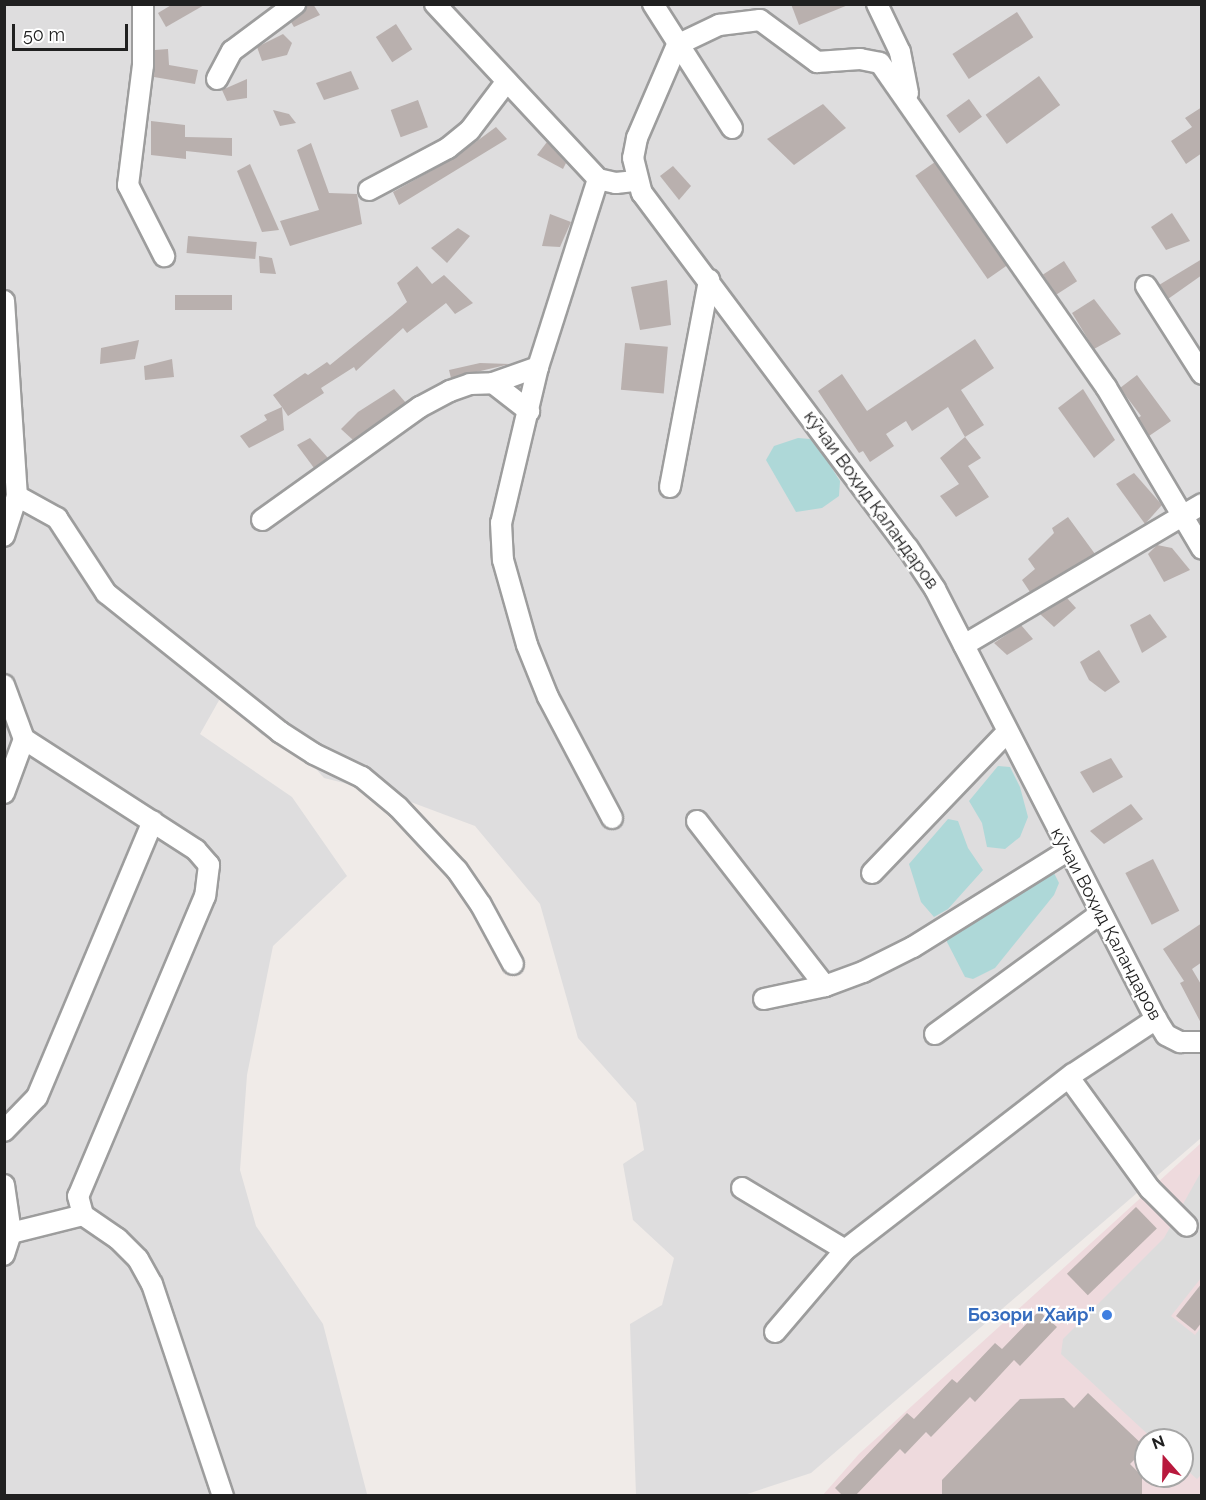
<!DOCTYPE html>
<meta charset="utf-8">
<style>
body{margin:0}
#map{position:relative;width:1206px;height:1500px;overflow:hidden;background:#f0ebe8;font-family:Raleway,sans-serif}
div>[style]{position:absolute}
.residential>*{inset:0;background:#deddde}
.commercial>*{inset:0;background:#eedadd}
.parking>*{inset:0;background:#dcdcdc}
.water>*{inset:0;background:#aed8d8}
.building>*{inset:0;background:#b9b0ae;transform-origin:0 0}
.roads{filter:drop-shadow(2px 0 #9d9d9d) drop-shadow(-2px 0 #9d9d9d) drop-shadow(0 2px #9d9d9d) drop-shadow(0 -2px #9d9d9d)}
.minor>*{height:20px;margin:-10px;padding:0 10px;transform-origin:10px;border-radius:10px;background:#fff}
.dots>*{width:16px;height:16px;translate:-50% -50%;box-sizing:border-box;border:3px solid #fff;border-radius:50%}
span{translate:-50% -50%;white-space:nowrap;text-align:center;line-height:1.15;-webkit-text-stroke:4.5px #fff;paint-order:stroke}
.street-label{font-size:18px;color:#202020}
.shop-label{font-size:18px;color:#366cbe;font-weight:700}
.right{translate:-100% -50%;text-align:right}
.frame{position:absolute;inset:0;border:6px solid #202020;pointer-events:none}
.north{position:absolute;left:1134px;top:1428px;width:60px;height:60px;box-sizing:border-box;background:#fff;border:2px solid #a6a6a6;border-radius:50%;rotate:340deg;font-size:16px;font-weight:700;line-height:24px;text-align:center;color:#202020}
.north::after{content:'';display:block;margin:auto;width:21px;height:27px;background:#b8193d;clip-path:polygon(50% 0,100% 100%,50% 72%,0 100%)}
.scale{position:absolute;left:12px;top:24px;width:116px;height:27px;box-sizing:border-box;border:3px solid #202020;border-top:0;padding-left:8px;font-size:18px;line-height:21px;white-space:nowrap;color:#202020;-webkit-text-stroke:4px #fff;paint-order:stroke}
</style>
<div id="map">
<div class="residential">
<div style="clip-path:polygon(5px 5px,1201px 5px,1201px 1138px,811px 1473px,744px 1495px,636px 1495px,630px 1324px,662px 1305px,674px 1258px,633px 1220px,623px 1164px,644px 1150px,636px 1103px,578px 1038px,540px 904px,475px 826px,392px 795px,324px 778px,292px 741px,262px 735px,222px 695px,200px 734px,292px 797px,347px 876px,273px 946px,247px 1075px,240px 1170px,256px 1226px,323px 1324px,367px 1494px,5px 1496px)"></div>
</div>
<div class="commercial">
<div style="clip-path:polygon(evenodd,1201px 1143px,1201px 1495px,822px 1496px,859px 1454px,1201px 1143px,1146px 1440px,1182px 1440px,1182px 1476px,1146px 1476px,1146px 1440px)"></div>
</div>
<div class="parking">
<div style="clip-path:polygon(1201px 1172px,1201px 1278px,1171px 1316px,1195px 1335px,1201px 1327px,1201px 1475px,1197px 1479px,1182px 1466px,1182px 1440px,1154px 1440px,1061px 1354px,1063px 1339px,1164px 1238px)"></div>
</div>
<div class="water">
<div style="clip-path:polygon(798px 438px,810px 439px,826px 459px,840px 481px,839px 496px,822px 508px,796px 512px,766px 460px,774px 446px)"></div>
<div style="clip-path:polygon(998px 766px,1010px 767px,1020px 787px,1028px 817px,1020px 837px,1005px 849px,987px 847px,982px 823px,969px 801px)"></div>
<div style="clip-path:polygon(948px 819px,958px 821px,968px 848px,983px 870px,948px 909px,934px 917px,921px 902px,909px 864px)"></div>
<div style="clip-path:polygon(1046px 870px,1054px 873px,1059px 883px,1054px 895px,995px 968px,973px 979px,965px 977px,947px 942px,948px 930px)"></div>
</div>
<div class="building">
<div style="clip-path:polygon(173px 4px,206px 4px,166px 27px,158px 13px)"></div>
<div style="clip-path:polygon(307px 4px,313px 4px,320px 15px,294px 27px,291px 22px)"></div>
<div style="clip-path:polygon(791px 4px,848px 4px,848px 5px,799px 25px)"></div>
<div style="left:1017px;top:12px;width:30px;height:77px;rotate:57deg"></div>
<div style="left:396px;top:24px;width:30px;height:24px;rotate:57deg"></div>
<div style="clip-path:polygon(283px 34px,292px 43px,287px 55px,262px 61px,257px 47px)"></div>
<div style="clip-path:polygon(168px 49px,169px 65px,198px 70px,195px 84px,154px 77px,155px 50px)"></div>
<div style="clip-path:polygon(351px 71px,359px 89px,324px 100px,316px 83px)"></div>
<div style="left:1039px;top:76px;width:36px;height:66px;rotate:54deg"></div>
<div style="clip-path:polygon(247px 79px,247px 98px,227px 101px,222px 90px)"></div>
<div style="left:969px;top:99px;width:22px;height:28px;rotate:54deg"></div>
<div style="left:418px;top:100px;width:29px;height:29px;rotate:70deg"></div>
<div style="clip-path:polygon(823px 104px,846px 128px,794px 165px,767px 139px)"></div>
<div style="clip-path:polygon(1202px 107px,1202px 153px,1186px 164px,1171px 141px,1192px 127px,1185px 118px)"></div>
<div style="clip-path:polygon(273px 110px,289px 114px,296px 123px,280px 126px)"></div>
<div style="clip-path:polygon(151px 121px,185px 125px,185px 137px,232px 138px,232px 156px,186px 151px,186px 159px,151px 155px)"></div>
<div style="clip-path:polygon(496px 127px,507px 139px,399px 205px,393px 192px,454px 158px)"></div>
<div style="clip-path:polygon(547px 142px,566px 163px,563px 169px,537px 155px)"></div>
<div style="clip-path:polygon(311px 143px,329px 193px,357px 194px,362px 224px,290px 246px,280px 221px,319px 210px,297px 150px)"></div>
<div style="left:935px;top:162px;width:126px;height:24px;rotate:55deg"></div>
<div style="clip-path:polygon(250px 164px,279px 230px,262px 232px,237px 171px)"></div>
<div style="clip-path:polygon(673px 166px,691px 186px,679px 200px,660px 176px)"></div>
<div style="clip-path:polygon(1172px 213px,1190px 241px,1166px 250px,1151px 227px)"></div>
<div style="clip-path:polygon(550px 214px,571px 222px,560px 247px,542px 246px)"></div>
<div style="clip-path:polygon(458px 228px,470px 236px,447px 263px,431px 248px)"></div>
<div style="left:188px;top:236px;width:69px;height:17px;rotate:5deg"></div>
<div style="clip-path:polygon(259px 256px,272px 258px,276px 274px,260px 273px)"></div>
<div style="clip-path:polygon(1202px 259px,1202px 275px,1168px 299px,1159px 285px)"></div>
<div style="left:1064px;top:261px;width:24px;height:25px;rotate:57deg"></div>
<div style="clip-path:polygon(417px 266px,432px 284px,444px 275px,473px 303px,455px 314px,446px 303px,407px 333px,403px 328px,356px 371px,354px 367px,321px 388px,324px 393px,288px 416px,282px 407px,284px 430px,249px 448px,240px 436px,267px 420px,264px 415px,282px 407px,273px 395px,305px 373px,308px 375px,327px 362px,330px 365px,392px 315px,407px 302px,397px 283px)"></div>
<div style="clip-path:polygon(667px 280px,671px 325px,640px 330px,631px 287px)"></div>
<div style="left:175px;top:295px;width:57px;height:15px"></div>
<div style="clip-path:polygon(1094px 299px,1121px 334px,1094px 349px,1072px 313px)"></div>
<div style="clip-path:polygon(975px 339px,994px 368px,961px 390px,984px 425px,965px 437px,948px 407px,912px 431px,906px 421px,886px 434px,894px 446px,870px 462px,863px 451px,859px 453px,818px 391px,842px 374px,867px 411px)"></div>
<div style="clip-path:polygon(139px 340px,135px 359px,100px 364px,101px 348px)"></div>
<div style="left:625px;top:343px;width:43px;height:47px;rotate:5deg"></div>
<div style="clip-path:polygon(172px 359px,174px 377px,145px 380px,144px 366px)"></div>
<div style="clip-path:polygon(480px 363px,510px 364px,451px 378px,449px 370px)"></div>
<div style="clip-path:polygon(1137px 375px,1171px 421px,1149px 436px,1138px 418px,1141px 416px,1120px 388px)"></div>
<div style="clip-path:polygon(394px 389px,406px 403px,353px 440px,341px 429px,358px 412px)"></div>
<div style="clip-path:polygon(1083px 389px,1115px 440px,1094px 458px,1058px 408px)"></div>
<div style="clip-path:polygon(965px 437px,981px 458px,968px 466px,989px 497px,956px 517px,940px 496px,959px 484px,940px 458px)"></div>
<div style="clip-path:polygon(310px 438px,328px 458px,314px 468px,297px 445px)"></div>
<div style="clip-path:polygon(1134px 473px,1162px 505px,1145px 524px,1116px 484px)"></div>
<div style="clip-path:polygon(1068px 517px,1095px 554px,1030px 592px,1022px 580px,1035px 569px,1028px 559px,1054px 533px,1052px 528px)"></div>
<div style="clip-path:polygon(1157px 545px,1172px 548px,1190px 570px,1164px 582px,1148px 554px)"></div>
<div style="clip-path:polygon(1067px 598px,1076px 608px,1054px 627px,1040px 614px)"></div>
<div style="clip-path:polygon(1150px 614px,1167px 637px,1142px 653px,1130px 625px)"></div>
<div style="clip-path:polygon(1021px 625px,1033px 639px,1007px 655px,994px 643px)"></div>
<div style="clip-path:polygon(1099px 650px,1120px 682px,1105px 692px,1089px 680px,1080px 662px)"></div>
<div style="clip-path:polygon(1111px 758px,1123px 777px,1093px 793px,1080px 772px)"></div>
<div style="clip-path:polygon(1131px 804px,1143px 819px,1104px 844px,1090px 831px)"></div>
<div style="left:1153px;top:859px;width:58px;height:31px;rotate:63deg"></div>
<div style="clip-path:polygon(1202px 923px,1202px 962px,1192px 969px,1202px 986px,1202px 1025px,1180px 983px,1184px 981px,1163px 949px)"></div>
<div style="left:1136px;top:1207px;width:30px;height:96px;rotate:46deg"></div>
<div style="clip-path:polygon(1202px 1283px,1202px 1322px,1195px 1331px,1176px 1316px)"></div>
<div style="clip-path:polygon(1039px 1311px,1057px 1327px,1020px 1366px,1014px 1360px,975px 1402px,970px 1397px,931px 1437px,926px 1432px,905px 1454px,900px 1449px,855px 1496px,843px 1496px,835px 1488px,907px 1413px,914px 1419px,952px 1379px,957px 1383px,995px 1343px,1002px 1349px)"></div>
<div style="clip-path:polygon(1088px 1393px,1146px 1448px,1130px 1464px,1142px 1476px,1142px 1496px,942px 1496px,942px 1480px,1020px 1399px,1064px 1398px,1074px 1408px)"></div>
</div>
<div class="roads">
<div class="minor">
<div style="left:143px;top:4px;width:61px;rotate:90deg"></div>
<div style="left:143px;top:65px;width:121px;rotate:97.1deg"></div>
<div style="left:128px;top:185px;width:80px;rotate:63.1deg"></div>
<div style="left:435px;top:4px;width:239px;rotate:47deg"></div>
<div style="left:598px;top:179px;width:18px;rotate:13deg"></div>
<div style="left:616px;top:183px;width:20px;rotate:-6deg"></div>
<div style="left:653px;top:4px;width:147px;rotate:57.5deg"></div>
<div style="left:877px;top:4px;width:53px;rotate:64.4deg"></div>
<div style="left:900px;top:52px;width:42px;rotate:79deg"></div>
<div style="left:677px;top:45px;width:101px;rotate:113.3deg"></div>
<div style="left:637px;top:138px;width:20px;rotate:101deg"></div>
<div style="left:633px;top:158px;width:36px;rotate:76deg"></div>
<div style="left:642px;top:193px;width:444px;rotate:53.2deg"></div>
<div style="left:908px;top:548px;width:49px;rotate:56.6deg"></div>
<div style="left:935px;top:589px;width:483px;rotate:62.8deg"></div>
<div style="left:1156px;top:1019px;width:19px;rotate:58deg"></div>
<div style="left:1166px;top:1035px;width:16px;rotate:27deg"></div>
<div style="left:1180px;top:1042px;width:22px"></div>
<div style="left:677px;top:45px;width:47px;rotate:-25.5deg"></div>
<div style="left:719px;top:25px;width:41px;rotate:-7deg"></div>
<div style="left:760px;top:20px;width:71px;rotate:36.4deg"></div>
<div style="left:817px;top:62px;width:43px;rotate:-4deg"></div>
<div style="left:860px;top:59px;width:20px;rotate:11deg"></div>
<div style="left:880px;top:63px;width:395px;rotate:55.1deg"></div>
<div style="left:1106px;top:387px;width:188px;rotate:59.3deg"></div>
<div style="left:217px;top:79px;width:32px;rotate:-62deg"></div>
<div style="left:232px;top:51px;width:79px;rotate:-36.7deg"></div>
<div style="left:598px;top:179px;width:197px;rotate:107.7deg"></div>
<div style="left:538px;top:367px;width:160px;rotate:103.3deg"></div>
<div style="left:501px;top:523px;width:37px;rotate:87deg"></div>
<div style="left:503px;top:560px;width:88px;rotate:74.2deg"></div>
<div style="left:527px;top:645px;width:56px;rotate:68deg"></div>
<div style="left:548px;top:697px;width:137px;rotate:62.1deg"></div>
<div style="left:369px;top:190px;width:89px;rotate:-28deg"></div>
<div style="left:448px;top:148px;width:28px;rotate:-39deg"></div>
<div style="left:470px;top:130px;width:61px;rotate:-52.9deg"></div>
<div style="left:1146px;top:286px;width:104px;rotate:57.5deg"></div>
<div style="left:4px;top:301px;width:195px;rotate:86.2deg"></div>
<div style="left:17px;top:496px;width:42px;rotate:108deg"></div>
<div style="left:493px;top:383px;width:48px;rotate:-19.6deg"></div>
<div style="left:670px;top:487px;width:211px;rotate:-79.3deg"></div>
<div style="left:17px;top:496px;width:46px;rotate:28.8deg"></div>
<div style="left:57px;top:518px;width:90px;rotate:56.8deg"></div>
<div style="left:106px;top:593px;width:223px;rotate:38.6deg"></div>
<div style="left:280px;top:732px;width:40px;rotate:32.9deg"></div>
<div style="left:314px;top:754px;width:53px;rotate:25.6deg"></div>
<div style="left:362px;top:777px;width:47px;rotate:39.8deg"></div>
<div style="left:398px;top:807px;width:86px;rotate:46.9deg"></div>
<div style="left:457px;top:870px;width:42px;rotate:55.6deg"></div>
<div style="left:481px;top:905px;width:67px;rotate:61.5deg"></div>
<div style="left:262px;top:520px;width:194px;rotate:-35.6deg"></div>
<div style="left:420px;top:407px;width:34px;rotate:-28deg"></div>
<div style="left:450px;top:391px;width:21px;rotate:-19deg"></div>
<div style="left:470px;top:384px;width:23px;rotate:-2deg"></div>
<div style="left:493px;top:383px;width:46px;rotate:37.9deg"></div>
<div style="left:964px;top:645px;width:277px;rotate:-30.6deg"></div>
<div style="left:4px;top:685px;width:58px;rotate:69.7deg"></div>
<div style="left:24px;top:739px;width:205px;rotate:32.8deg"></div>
<div style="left:196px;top:850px;width:20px;rotate:49deg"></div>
<div style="left:209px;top:865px;width:31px;rotate:97deg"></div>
<div style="left:205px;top:896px;width:326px;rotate:112.9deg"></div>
<div style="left:78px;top:1196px;width:20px;rotate:75deg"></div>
<div style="left:83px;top:1215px;width:42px;rotate:34.4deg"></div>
<div style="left:118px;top:1239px;width:28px;rotate:45deg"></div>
<div style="left:138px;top:1259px;width:29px;rotate:61deg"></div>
<div style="left:152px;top:1284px;width:224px;rotate:71.5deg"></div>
<div style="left:4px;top:793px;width:58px;rotate:-69.7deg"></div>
<div style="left:697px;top:821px;width:209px;rotate:52.2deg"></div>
<div style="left:872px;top:873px;width:195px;rotate:-46.2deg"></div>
<div style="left:764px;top:999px;width:62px;rotate:-12deg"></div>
<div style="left:825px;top:986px;width:40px;rotate:-20.2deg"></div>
<div style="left:863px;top:972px;width:56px;rotate:-26.6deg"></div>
<div style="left:913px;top:947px;width:181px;rotate:-31.9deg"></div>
<div style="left:935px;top:1034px;width:205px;rotate:-36.1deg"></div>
<div style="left:1070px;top:1079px;width:136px;rotate:54deg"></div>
<div style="left:1150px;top:1189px;width:52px;rotate:45deg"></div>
<div style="left:4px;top:1131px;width:47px;rotate:-45.9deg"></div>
<div style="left:37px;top:1097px;width:299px;rotate:-67.2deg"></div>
<div style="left:4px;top:1185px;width:49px;rotate:81.7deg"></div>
<div style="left:11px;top:1233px;width:23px;rotate:108deg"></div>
<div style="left:742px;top:1188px;width:120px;rotate:31deg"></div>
<div style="left:11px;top:1233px;width:74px;rotate:-14deg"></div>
<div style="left:775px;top:1332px;width:108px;rotate:-49.5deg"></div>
<div style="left:845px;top:1250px;width:288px;rotate:-37.7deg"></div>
<div style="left:1073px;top:1074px;width:100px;rotate:-33.5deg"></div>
</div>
</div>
<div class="dots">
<div style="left:1107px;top:1315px;background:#3f7fe0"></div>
</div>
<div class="street-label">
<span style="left:871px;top:500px;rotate:54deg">кӯчаи Воҳид Қаландаров</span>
<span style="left:1106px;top:924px;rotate:62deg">кӯчаи Воҳид Қаландаров</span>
</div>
<div class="shop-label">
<span class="right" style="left:1095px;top:1315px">Бозори "Хайр"</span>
</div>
<div class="frame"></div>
<div class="north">N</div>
<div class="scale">50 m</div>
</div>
